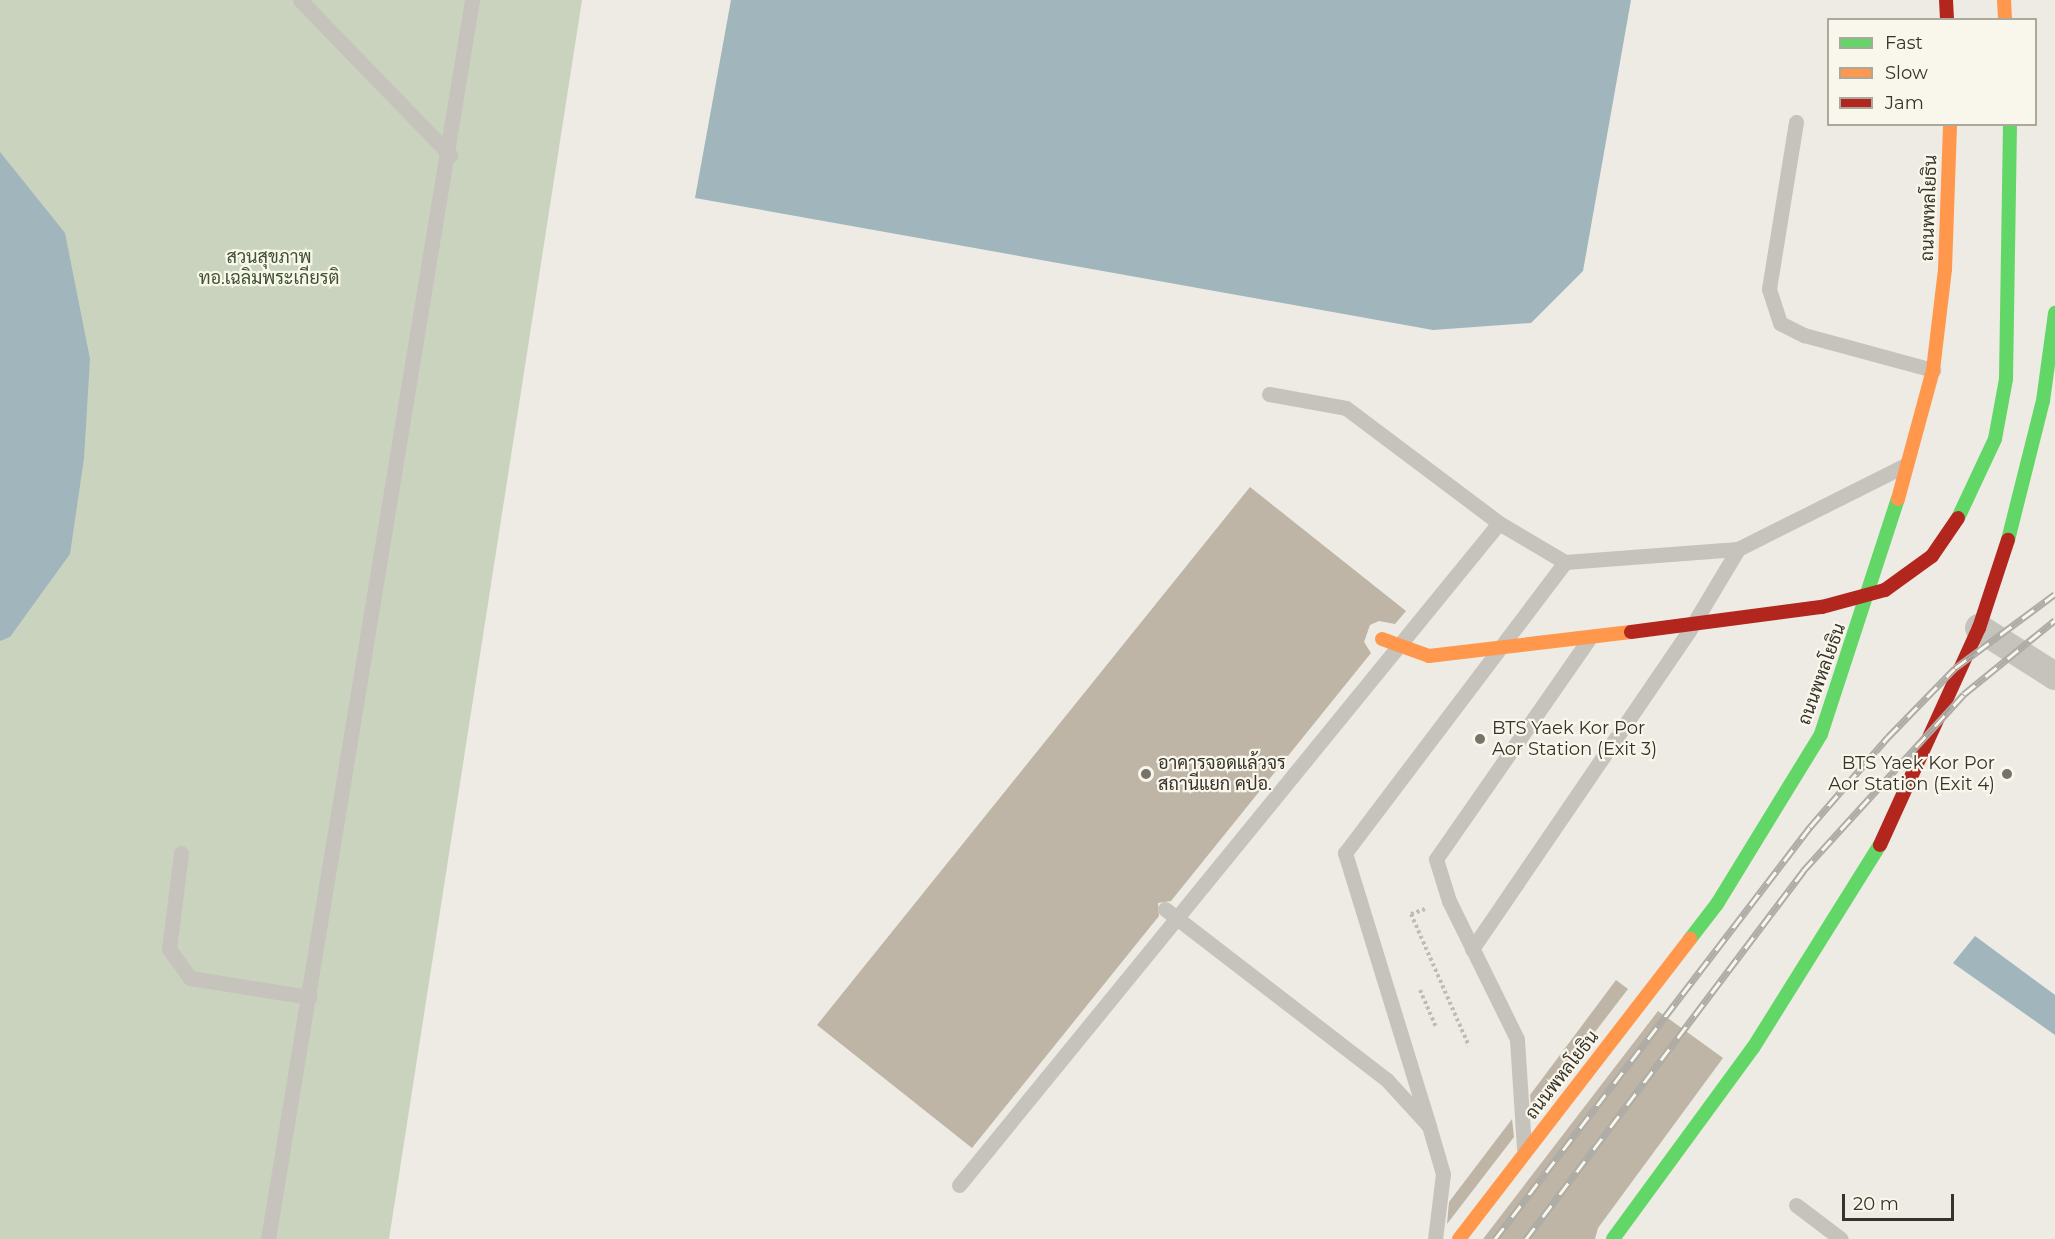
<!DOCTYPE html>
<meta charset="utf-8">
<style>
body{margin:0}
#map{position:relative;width:2055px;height:1239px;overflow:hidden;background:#edebe3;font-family:Montserrat,Sarabun,sans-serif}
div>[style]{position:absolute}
.green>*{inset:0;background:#c9d3be}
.water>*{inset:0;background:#a0b5bc}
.building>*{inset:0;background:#bfb5a6}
.path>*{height:4px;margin-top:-2px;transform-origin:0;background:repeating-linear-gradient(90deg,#bfbcb4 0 3px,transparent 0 6px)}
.lane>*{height:15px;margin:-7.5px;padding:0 7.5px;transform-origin:7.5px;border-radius:7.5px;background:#c6c3bc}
.street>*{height:28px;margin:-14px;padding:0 14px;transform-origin:14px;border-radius:14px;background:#c6c3bc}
.fast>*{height:14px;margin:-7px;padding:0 7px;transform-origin:7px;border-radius:7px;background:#63d668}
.slow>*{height:14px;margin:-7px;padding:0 7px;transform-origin:7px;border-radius:7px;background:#ff974d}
.jam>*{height:14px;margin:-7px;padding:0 7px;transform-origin:7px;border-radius:7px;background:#b3261e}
.rail>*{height:7px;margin-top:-3.5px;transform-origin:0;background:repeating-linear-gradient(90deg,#f9f6eb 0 14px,#aeaca6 0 28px);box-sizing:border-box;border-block:2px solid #aeaca6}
.dots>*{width:16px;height:16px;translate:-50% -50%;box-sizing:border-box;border:3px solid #f9f6eb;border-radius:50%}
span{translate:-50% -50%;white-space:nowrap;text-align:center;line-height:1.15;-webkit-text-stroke:4.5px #f9f6eb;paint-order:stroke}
.street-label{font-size:18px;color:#37322a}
.park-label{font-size:18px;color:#3c542f}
.poi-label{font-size:18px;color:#37322a}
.left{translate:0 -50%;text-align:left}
.right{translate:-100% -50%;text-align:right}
.legend{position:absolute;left:1827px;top:18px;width:210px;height:108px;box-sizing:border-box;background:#f9f6eb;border:2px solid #aba89e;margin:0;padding:8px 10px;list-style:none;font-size:18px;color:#37322a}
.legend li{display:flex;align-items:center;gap:12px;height:30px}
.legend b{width:30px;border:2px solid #aba89e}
.scale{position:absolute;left:1842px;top:1194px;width:112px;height:27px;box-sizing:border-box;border:3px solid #37322a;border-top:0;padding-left:8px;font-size:18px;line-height:21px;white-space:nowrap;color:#37322a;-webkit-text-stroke:4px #f9f6eb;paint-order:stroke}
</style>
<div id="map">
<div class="green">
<div style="clip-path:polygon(0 0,582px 0,389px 1239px,0 1239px)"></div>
</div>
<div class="water">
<div style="clip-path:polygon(731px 0,1631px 0,1583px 271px,1531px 323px,1433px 330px,695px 198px)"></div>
<div style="clip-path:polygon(0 152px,65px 233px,90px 359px,84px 458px,70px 554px,10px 637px,0 641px)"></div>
<div style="clip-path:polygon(1975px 936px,2055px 995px,2055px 1035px,1953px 963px)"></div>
</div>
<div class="building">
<div style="clip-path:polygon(1250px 487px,1406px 611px,1395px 624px,1379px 621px,1370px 625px,1364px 642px,1371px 653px,1171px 901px,1158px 903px,1159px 916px,972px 1148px,817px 1025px)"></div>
<div style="clip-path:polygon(1616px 980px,1628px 989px,1532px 1114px,1530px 1095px)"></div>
<div style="clip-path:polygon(1658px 1011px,1723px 1058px,1598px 1228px,1595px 1239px,1483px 1239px)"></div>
<div style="clip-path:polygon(1512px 1119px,1514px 1137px,1447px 1224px,1449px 1202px)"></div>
</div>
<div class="path">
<div style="left:1425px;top:909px;width:15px;rotate:160deg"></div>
<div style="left:1411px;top:914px;width:144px;rotate:66.3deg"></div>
<div style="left:1420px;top:990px;width:40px;rotate:66.6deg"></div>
</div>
<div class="lane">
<div style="left:300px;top:0;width:216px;rotate:45.9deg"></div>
<div style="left:1796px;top:122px;width:169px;rotate:99.2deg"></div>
<div style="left:1769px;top:289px;width:36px;rotate:72deg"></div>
<div style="left:1780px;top:323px;width:27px;rotate:27deg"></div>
<div style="left:1804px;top:335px;width:134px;rotate:15.2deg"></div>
<div style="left:1269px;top:394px;width:78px;rotate:10.3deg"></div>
<div style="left:1346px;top:408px;width:191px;rotate:36.9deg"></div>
<div style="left:181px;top:853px;width:97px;rotate:97.1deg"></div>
<div style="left:169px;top:949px;width:36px;rotate:54deg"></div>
<div style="left:190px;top:978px;width:121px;rotate:9.1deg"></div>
<div style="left:1165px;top:909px;width:280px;rotate:37.6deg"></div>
<div style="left:1387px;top:1080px;width:62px;rotate:47.6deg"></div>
<div style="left:1429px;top:1126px;width:50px;rotate:73.7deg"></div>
<div style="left:1443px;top:1174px;width:65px;rotate:97deg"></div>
<div style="left:1472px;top:949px;width:385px;rotate:-55.7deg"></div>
<div style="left:1689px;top:631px;width:96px;rotate:-59.1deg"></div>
<div style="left:1429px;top:1126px;width:286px;rotate:-107.1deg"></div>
<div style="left:1345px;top:853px;width:365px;rotate:-52.9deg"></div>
<div style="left:1524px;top:1148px;width:109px;rotate:-93.7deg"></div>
<div style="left:1517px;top:1039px;width:154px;rotate:-116.2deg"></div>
<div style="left:1449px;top:901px;width:44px;rotate:-107.2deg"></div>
<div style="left:1436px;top:859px;width:267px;rotate:-55.2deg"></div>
<div style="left:959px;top:1185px;width:854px;rotate:-50.8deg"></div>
<div style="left:1499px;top:523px;width:77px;rotate:30.6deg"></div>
<div style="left:1565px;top:562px;width:173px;rotate:-4.3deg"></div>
<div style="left:1738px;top:549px;width:188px;rotate:-26.6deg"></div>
<div style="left:1796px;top:1205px;width:56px;rotate:37.1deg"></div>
<div style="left:268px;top:1239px;width:1256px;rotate:-80.65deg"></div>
</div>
<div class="street">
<div style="left:1979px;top:628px;width:90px;rotate:32.3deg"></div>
</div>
<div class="fast">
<div style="left:1958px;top:518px;width:87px;rotate:-64.9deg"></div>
<div style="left:1995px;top:439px;width:61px;rotate:-79.6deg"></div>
<div style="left:2006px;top:379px;width:255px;rotate:-89.1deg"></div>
<div style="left:2008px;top:540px;width:143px;rotate:-75.9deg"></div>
<div style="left:2043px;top:401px;width:89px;rotate:-82.2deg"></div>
<div style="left:1690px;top:939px;width:44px;rotate:-52.4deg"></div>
<div style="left:1717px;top:904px;width:199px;rotate:-58.5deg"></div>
<div style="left:1821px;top:734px;width:247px;rotate:-71.9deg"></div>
<div style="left:1613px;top:1239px;width:237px;rotate:-53.8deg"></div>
<div style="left:1753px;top:1048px;width:239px;rotate:-58deg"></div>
</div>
<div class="slow">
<div style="left:2004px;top:0;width:20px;rotate:87deg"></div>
<div style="left:1898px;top:499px;width:134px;rotate:-74.8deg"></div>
<div style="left:1933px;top:370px;width:102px;rotate:-83.2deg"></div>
<div style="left:1945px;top:269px;width:145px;rotate:-88deg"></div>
<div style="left:1382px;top:639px;width:50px;rotate:19.9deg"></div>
<div style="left:1429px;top:656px;width:203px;rotate:-6.8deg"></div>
<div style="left:1459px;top:1239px;width:379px;rotate:-52.4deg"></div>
</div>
<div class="jam">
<div style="left:1946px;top:0;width:20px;rotate:87deg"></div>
<div style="left:1631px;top:632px;width:193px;rotate:-7.5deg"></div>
<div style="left:1822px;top:607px;width:65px;rotate:-15.1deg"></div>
<div style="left:1885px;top:590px;width:58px;rotate:-35.9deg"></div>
<div style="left:1932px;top:556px;width:46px;rotate:-55.6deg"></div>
<div style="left:1880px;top:845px;width:239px;rotate:-65.5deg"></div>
<div style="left:1979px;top:628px;width:93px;rotate:-71.8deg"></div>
</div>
<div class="rail">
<div style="left:1495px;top:1239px;width:519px;rotate:-52.6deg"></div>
<div style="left:1810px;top:827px;width:119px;rotate:-49.1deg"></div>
<div style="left:1888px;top:737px;width:96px;rotate:-45.8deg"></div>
<div style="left:1955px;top:668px;width:124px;rotate:-36.5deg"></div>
<div style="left:1526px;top:1239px;width:461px;rotate:-53deg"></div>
<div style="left:1803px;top:871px;width:239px;rotate:-47.7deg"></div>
<div style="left:1964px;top:694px;width:117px;rotate:-39.1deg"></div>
</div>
<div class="dots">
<div style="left:1480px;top:739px;background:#77736b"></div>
<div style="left:1146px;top:774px;background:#77736b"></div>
<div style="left:2007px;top:774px;background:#77736b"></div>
</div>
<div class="street-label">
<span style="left:1929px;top:208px;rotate:-88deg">ถนนพหลโยธิน</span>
<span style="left:1822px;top:674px;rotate:-70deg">ถนนพหลโยธิน</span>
<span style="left:1562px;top:1075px;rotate:-52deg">ถนนพหลโยธิน</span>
</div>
<div class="park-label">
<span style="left:269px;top:268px">สวนสุขภาพ<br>ทอ.เฉลิมพระเกียรติ</span>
</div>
<div class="poi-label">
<span class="left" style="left:1492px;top:739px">BTS Yaek Kor Por<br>Aor Station (Exit 3)</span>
<span class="left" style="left:1158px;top:774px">อาคารจอดแล้วจร<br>สถานีแยก คปอ.</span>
<span class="right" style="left:1995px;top:774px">BTS Yaek Kor Por<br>Aor Station (Exit 4)</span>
</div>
<ul class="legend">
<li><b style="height:8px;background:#63d668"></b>Fast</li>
<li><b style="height:8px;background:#ff974d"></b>Slow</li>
<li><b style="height:8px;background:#b3261e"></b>Jam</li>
</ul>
<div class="scale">20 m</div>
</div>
